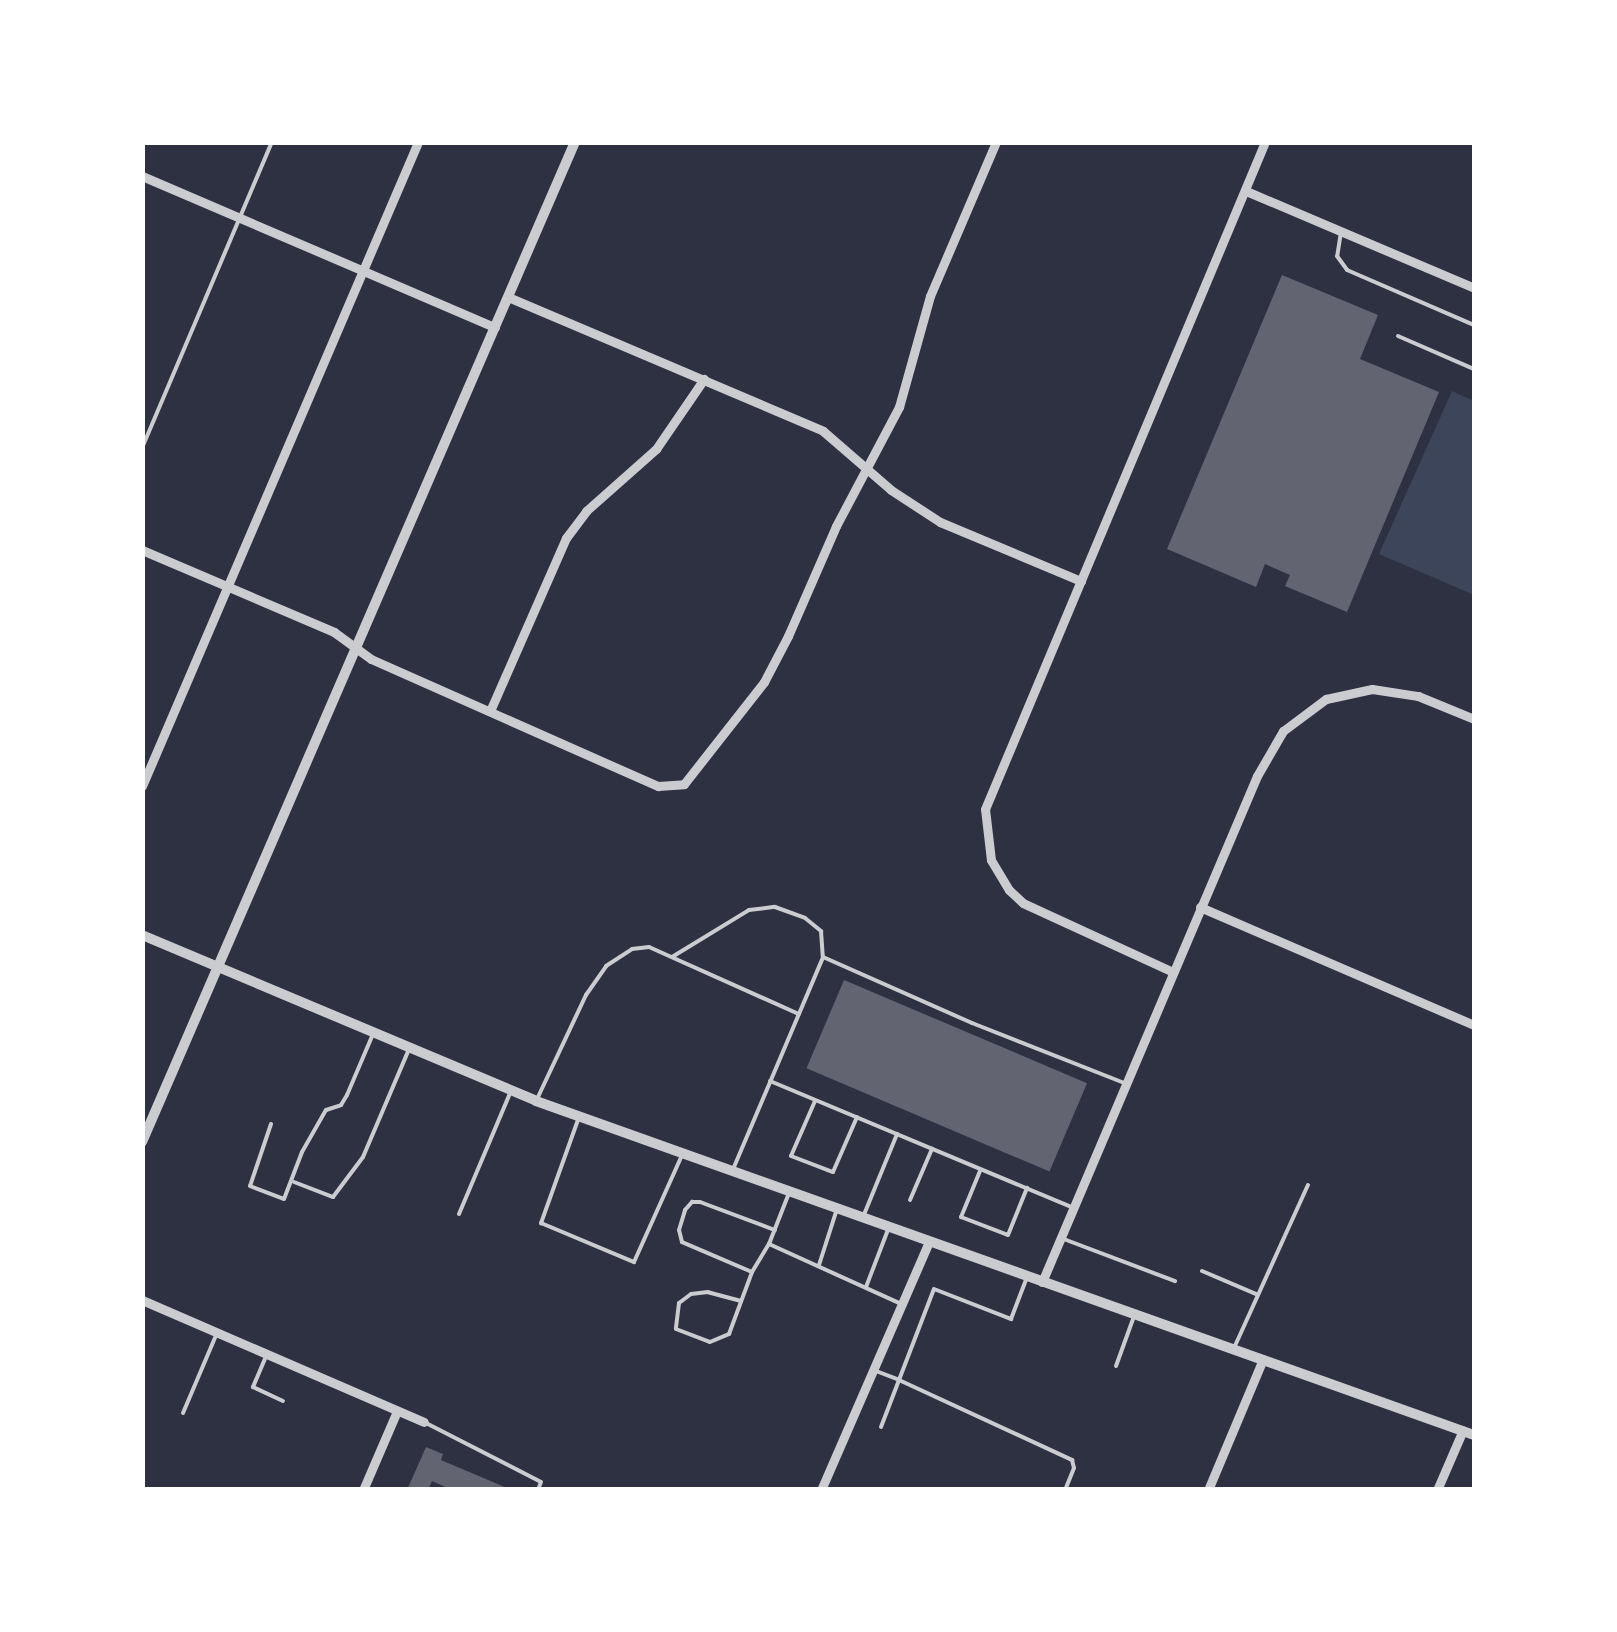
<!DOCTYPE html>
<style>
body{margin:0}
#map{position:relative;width:1617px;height:1632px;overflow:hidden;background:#2d3142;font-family:Cabin,sans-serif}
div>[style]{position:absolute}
.green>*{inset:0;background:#3c4559}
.building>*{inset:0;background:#626471;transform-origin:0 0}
.service>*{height:4px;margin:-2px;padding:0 2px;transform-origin:2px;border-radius:2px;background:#caccd0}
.minor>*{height:9px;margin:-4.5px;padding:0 4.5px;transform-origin:4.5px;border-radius:4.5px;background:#caccd0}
.tertiary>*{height:10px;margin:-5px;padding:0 5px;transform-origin:5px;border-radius:5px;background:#caccd0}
span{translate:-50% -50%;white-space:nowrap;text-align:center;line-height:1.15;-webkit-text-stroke:8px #fff;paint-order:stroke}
.frame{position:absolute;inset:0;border:145px solid #fff;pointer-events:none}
</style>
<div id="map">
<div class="green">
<div style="clip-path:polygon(1452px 391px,1474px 401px,1474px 595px,1379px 554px)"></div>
</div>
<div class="building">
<div style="clip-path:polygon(1282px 275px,1378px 315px,1360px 359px,1439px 392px,1347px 612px,1285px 586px,1290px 575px,1265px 564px,1256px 587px,1167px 549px)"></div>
<div style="left:844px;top:980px;width:264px;height:96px;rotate:23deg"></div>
<div style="clip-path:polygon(426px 1447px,443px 1454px,441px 1460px,512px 1490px,452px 1490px,432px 1481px,428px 1490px,407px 1490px)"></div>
</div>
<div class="service">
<div style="left:1341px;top:232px;width:24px;rotate:99deg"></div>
<div style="left:1337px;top:256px;width:17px;rotate:54deg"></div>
<div style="left:1347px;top:270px;width:138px;rotate:23.4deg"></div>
<div style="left:1398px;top:336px;width:83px;rotate:23.5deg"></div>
<div style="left:142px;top:448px;width:332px;rotate:-67deg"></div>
<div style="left:672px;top:957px;width:90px;rotate:-31.4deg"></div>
<div style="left:749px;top:910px;width:26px;rotate:-7deg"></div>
<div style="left:775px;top:907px;width:32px;rotate:20deg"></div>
<div style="left:805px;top:918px;width:21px;rotate:39deg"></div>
<div style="left:821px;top:931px;width:26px;rotate:86deg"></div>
<div style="left:770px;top:1081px;width:329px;rotate:22.7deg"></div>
<div style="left:538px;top:1097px;width:113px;rotate:-64.8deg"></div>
<div style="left:586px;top:995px;width:35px;rotate:-55deg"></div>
<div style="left:606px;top:966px;width:31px;rotate:-33deg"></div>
<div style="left:632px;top:949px;width:17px;rotate:-7deg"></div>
<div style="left:649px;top:947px;width:164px;rotate:24.1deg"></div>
<div style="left:815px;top:1101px;width:60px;rotate:113.6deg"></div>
<div style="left:791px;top:1156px;width:45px;rotate:20.9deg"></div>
<div style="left:833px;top:1172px;width:60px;rotate:-66.4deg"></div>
<div style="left:579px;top:1117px;width:113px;rotate:109.7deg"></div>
<div style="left:541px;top:1223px;width:101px;rotate:22.8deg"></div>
<div style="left:634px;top:1262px;width:117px;rotate:-65.8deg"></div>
<div style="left:271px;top:1124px;width:65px;rotate:108.7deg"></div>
<div style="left:250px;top:1186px;width:36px;rotate:21deg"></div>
<div style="left:284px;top:1199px;width:50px;rotate:-69deg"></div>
<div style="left:302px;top:1152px;width:48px;rotate:-60.3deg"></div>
<div style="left:326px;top:1110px;width:16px;rotate:-18deg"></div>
<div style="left:341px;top:1105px;width:12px;rotate:-59deg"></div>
<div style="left:347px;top:1095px;width:66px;rotate:-66.9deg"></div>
<div style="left:734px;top:1167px;width:228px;rotate:-67deg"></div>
<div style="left:823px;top:957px;width:163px;rotate:23.9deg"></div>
<div style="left:972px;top:1023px;width:163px;rotate:21.5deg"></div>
<div style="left:980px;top:1171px;width:50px;rotate:112.4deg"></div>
<div style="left:961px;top:1217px;width:50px;rotate:21deg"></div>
<div style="left:1008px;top:1235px;width:51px;rotate:-68deg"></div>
<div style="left:294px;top:1182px;width:42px;rotate:21deg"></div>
<div style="left:333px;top:1197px;width:50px;rotate:-53.1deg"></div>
<div style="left:363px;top:1157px;width:117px;rotate:-66.9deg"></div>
<div style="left:789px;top:1193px;width:55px;rotate:111.4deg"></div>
<div style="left:769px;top:1244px;width:145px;rotate:24.4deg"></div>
<div style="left:910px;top:1200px;width:56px;rotate:-66.7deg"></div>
<div style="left:459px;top:1214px;width:134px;rotate:-67.1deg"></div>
<div style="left:863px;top:1217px;width:90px;rotate:-67.7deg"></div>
<div style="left:1061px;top:1238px;width:122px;rotate:20.7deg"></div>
<div style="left:819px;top:1265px;width:56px;rotate:-72.2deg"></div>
<div style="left:1202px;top:1271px;width:59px;rotate:23.1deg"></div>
<div style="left:752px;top:1272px;width:76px;rotate:-156.8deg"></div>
<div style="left:682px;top:1242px;width:12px;rotate:-104deg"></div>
<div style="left:679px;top:1230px;width:21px;rotate:-73deg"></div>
<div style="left:685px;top:1210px;width:11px;rotate:-49deg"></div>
<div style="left:692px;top:1202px;width:8px"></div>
<div style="left:700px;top:1202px;width:80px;rotate:20.5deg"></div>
<div style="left:866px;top:1287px;width:64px;rotate:-69deg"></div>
<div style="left:741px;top:1301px;width:34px;rotate:-165deg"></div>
<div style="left:708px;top:1292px;width:17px;rotate:173deg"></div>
<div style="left:691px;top:1294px;width:15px;rotate:143deg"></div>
<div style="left:679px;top:1303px;width:26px;rotate:97deg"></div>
<div style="left:676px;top:1329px;width:36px;rotate:21deg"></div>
<div style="left:710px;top:1342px;width:21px;rotate:-23deg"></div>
<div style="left:729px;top:1334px;width:66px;rotate:-69.6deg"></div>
<div style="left:752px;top:1272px;width:33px;rotate:-59deg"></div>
<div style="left:1234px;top:1348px;width:179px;rotate:-65.6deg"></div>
<div style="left:267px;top:1354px;width:36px;rotate:113deg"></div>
<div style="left:253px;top:1387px;width:33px;rotate:25deg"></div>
<div style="left:1116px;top:1366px;width:50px;rotate:-70.1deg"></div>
<div style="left:876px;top:1371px;width:25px;rotate:21deg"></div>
<div style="left:899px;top:1380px;width:97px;rotate:-69deg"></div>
<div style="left:934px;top:1289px;width:83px;rotate:21.3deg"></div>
<div style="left:1011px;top:1319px;width:45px;rotate:-69.1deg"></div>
<div style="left:183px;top:1413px;width:87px;rotate:-67deg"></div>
<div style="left:424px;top:1422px;width:131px;rotate:27.1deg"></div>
<div style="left:541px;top:1482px;width:9px;rotate:111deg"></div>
<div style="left:881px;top:1427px;width:50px;rotate:-69deg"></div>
<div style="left:899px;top:1380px;width:191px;rotate:24.8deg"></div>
<div style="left:1072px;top:1460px;width:8px;rotate:76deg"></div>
<div style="left:1074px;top:1468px;width:24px;rotate:112deg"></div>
</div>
<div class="minor">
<div style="left:142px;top:176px;width:384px;rotate:23.2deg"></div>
<div style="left:1246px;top:191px;width:248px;rotate:23deg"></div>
<div style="left:508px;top:297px;width:342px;rotate:23deg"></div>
<div style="left:823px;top:431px;width:90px;rotate:40.9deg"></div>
<div style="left:891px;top:490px;width:59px;rotate:33.1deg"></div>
<div style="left:940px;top:522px;width:153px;rotate:22.7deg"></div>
<div style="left:142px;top:550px;width:209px;rotate:23.1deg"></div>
<div style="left:334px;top:632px;width:46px;rotate:36.1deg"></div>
<div style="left:371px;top:659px;width:314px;rotate:23.9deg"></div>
<div style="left:658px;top:786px;width:26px;rotate:-4deg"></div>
<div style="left:684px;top:784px;width:130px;rotate:-51.9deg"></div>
<div style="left:764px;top:682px;width:52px;rotate:-62.4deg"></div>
<div style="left:788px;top:636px;width:120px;rotate:-66.4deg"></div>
<div style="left:836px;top:526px;width:135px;rotate:-62.1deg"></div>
<div style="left:899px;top:407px;width:115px;rotate:-74.4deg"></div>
<div style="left:930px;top:296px;width:168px;rotate:-66.8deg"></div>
<div style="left:490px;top:711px;width:189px;rotate:-66.3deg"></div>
<div style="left:566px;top:538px;width:34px;rotate:-53deg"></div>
<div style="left:586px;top:511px;width:94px;rotate:-41.5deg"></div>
<div style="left:656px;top:449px;width:85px;rotate:-55.6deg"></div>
<div style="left:142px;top:786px;width:701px;rotate:-66.8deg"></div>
<div style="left:1200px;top:907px;width:298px;rotate:23.3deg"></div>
<div style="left:1173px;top:972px;width:165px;rotate:-155.3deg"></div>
<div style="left:1023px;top:903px;width:19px;rotate:-137deg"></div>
<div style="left:1009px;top:890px;width:35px;rotate:-121deg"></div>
<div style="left:991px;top:860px;width:51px;rotate:-96.7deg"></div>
<div style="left:985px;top:809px;width:723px;rotate:-67.23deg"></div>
<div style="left:1042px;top:1282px;width:550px;rotate:-66.98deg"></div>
<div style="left:1257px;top:776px;width:52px;rotate:-60deg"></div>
<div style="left:1283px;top:731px;width:54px;rotate:-36.7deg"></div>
<div style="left:1326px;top:699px;width:47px;rotate:-12.3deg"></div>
<div style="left:1372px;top:689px;width:47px;rotate:8.7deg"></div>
<div style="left:1418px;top:696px;width:61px;rotate:22.3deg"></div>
<div style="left:142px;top:1300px;width:307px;rotate:23.4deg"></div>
<div style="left:363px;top:1490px;width:86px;rotate:-66.7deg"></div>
<div style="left:821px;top:1490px;width:270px;rotate:-66.5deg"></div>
<div style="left:1208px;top:1490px;width:142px;rotate:-67.2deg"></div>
<div style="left:1437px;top:1490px;width:65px;rotate:-66.6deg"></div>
</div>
<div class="tertiary">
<div style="left:142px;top:935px;width:428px;rotate:22.8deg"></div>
<div style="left:536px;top:1101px;width:996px;rotate:19.6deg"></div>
<div style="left:142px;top:1142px;width:1090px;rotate:-66.59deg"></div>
</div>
<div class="frame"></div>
</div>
